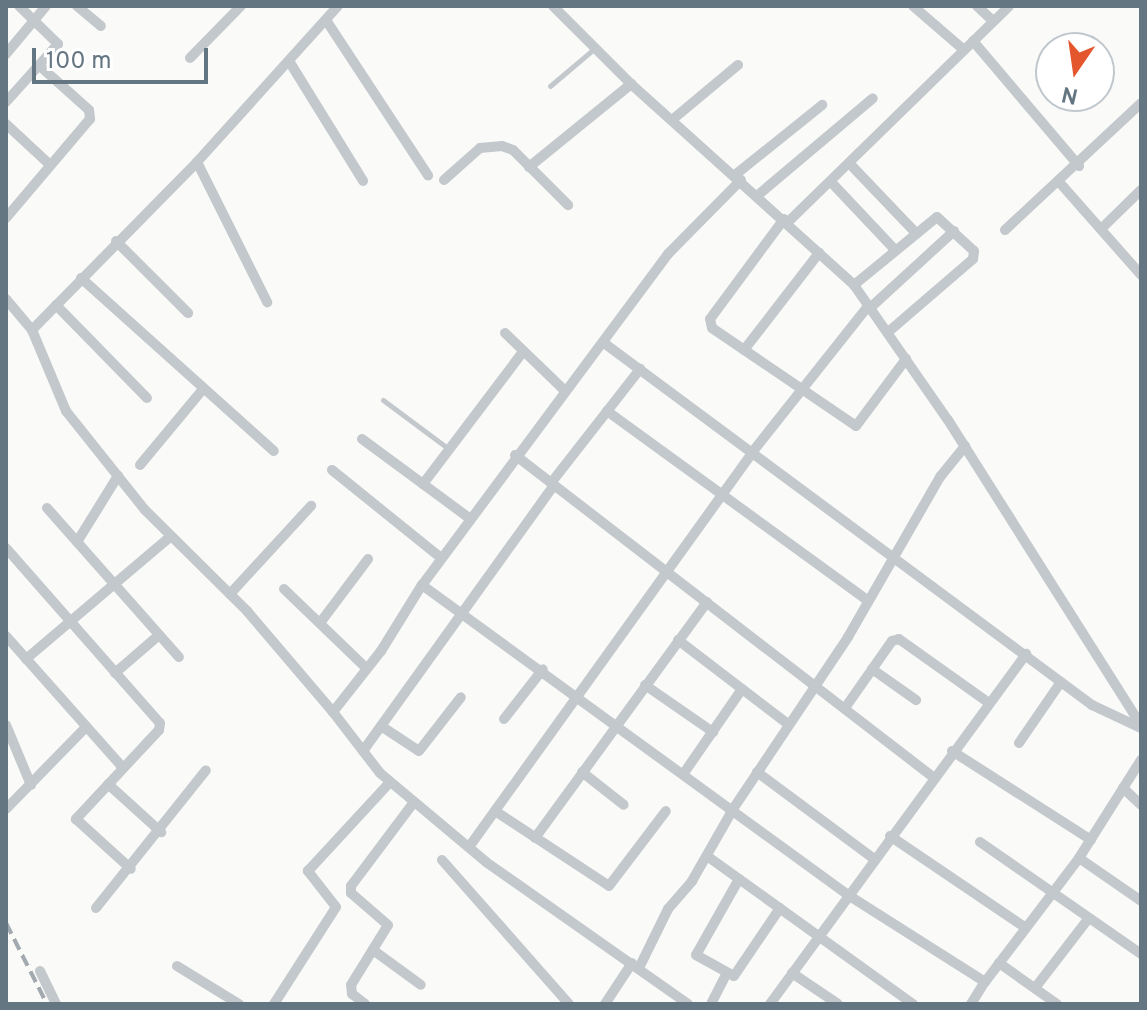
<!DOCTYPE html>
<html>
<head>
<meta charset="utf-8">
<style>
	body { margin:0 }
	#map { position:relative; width:1147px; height:1010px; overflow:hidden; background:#fafaf8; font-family:Overpass,sans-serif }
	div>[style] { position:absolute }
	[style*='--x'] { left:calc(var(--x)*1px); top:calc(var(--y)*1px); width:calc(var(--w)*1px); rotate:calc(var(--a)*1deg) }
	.service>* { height:5px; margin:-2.5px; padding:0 2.5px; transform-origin:2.5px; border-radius:2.5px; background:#c3c8cc }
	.minor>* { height:10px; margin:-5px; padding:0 5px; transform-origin:5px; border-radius:5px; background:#c3c8cc }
	.rail>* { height:4px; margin-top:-2px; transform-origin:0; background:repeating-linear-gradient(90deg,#a2aab0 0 12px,transparent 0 18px) }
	span { translate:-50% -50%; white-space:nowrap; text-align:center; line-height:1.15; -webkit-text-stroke:8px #fff; paint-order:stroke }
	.frame { position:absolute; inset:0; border:8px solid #657683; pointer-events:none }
	.north { position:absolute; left:1035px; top:32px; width:80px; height:80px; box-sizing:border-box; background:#fff; border:2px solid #c1c8cd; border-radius:50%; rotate:193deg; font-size:22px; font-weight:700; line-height:32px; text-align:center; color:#657683 }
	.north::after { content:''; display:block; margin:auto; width:28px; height:36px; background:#e4572e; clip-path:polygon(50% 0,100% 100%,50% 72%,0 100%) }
	.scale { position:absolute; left:32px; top:48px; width:176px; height:36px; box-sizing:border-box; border:4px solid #657683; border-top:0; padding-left:10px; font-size:24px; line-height:28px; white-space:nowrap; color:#657683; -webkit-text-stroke:6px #fff; paint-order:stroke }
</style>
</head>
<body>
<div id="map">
	<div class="service">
		<div style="--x:550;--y:86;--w:59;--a:-40.2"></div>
		<div style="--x:383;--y:400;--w:82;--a:36.6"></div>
	</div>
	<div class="minor">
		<div style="--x:77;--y:6;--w:31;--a:40"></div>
		<div style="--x:553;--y:6;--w:110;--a:45"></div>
		<div style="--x:631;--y:84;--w:300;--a:42"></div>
		<div style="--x:854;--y:285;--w:165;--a:55.2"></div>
		<div style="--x:948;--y:420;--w:361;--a:57.7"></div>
		<div style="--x:913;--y:6;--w:67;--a:40.8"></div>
		<div style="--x:977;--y:6;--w:22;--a:43"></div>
		<div style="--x:326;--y:20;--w:186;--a:56.7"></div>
		<div style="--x:973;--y:41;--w:164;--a:49.7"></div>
		<div style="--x:6;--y:54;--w:62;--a:-50.2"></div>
		<div style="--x:190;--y:58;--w:73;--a:-45.6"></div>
		<div style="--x:289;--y:61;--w:141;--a:58.3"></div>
		<div style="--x:6;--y:102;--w:78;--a:-48.1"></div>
		<div style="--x:58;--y:44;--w:54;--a:-135.7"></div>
		<div style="--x:672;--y:120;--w:86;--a:-39.8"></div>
		<div style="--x:6;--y:124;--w:59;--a:42.9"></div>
		<div style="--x:197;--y:162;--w:157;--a:63.4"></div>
		<div style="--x:850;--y:164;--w:95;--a:46.3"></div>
		<div style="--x:529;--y:167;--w:132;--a:-39.1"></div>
		<div style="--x:735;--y:175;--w:112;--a:-38.8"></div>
		<div style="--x:444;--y:180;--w:48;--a:-41.6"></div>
		<div style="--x:480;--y:148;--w:22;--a:-5"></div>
		<div style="--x:502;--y:146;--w:12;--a:20"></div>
		<div style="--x:513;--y:150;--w:78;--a:45"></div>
		<div style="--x:741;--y:180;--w:104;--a:134.6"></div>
		<div style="--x:668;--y:254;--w:412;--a:126.6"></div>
		<div style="--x:422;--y:585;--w:527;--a:36.04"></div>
		<div style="--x:848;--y:895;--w:162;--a:32.4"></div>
		<div style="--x:985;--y:982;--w:156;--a:-52.8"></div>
		<div style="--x:1079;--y:858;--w:116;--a:-57.7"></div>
		<div style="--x:831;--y:182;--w:93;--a:46.7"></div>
		<div style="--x:1060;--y:183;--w:123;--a:48.6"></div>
		<div style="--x:758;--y:195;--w:150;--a:-40.1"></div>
		<div style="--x:6;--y:218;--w:130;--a:-49.7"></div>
		<div style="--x:90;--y:119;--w:9;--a:-96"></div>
		<div style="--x:89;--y:110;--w:66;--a:-138.1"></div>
		<div style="--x:784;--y:219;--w:124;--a:126.5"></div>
		<div style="--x:710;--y:319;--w:9;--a:77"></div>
		<div style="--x:712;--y:328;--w:174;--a:34.2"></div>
		<div style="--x:856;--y:426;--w:84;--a:-53.3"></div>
		<div style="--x:787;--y:223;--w:310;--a:-44.3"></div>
		<div style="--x:1101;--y:229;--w:56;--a:-44.3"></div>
		<div style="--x:1005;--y:230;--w:186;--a:-43"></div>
		<div style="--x:116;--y:241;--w:102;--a:45"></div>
		<div style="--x:81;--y:278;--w:259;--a:41.9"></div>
		<div style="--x:854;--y:285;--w:107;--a:-39.3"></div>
		<div style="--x:937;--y:217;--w:50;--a:42.6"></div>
		<div style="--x:974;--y:251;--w:8;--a:97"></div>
		<div style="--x:973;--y:259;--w:113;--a:139.3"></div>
		<div style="--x:6;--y:299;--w:40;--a:50"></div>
		<div style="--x:32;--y:330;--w:88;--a:67.2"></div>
		<div style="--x:66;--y:411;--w:127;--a:51.4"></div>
		<div style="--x:145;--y:510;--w:144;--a:44.7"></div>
		<div style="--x:247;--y:611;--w:133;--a:49.6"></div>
		<div style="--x:333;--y:712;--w:78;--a:-51.8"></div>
		<div style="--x:381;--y:651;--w:78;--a:-58.2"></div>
		<div style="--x:56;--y:305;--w:130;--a:45.6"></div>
		<div style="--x:870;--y:308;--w:114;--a:-42.5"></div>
		<div style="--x:32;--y:330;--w:235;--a:-45.5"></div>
		<div style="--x:197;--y:162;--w:210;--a:-47.9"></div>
		<div style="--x:505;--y:333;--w:82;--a:44"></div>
		<div style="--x:604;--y:343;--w:608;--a:36.57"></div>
		<div style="--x:1092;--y:705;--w:54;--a:25.1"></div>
		<div style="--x:744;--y:350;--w:123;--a:-52.3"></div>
		<div style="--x:607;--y:411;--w:320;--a:36"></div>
		<div style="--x:362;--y:439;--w:133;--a:36.4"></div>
		<div style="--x:515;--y:455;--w:528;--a:37.61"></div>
		<div style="--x:140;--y:465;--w:99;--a:-50.3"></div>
		<div style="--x:332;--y:470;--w:140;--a:38.9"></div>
		<div style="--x:551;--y:483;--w:145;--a:-52"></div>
		<div style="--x:423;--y:484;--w:166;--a:-52.9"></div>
		<div style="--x:47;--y:508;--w:199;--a:48.5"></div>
		<div style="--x:77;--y:542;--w:78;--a:-58.2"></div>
		<div style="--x:6;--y:548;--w:233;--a:48.7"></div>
		<div style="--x:160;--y:723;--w:7;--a:98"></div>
		<div style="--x:159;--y:730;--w:122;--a:133"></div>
		<div style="--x:76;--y:819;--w:74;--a:42.3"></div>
		<div style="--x:284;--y:589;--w:115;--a:43.9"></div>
		<div style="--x:230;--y:594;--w:120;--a:-47.4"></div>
		<div style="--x:320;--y:623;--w:80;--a:-53.1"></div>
		<div style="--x:6;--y:636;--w:176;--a:48.4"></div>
		<div style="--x:678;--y:640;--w:138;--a:37.4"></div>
		<div style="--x:26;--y:659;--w:190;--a:-40.3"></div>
		<div style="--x:872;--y:669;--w:54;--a:35.2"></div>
		<div style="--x:115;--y:673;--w:58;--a:-40.8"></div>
		<div style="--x:645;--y:685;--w:83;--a:34.7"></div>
		<div style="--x:845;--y:708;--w:82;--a:-55"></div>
		<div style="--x:892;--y:641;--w:7;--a:-16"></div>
		<div style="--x:899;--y:639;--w:110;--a:35.4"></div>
		<div style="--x:333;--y:712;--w:77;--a:52.4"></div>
		<div style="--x:380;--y:773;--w:138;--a:40"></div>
		<div style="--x:486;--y:862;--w:247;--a:35.1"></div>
		<div style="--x:504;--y:719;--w:63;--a:-52"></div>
		<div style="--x:6;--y:725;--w:65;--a:67.4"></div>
		<div style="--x:381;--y:726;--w:45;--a:33.3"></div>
		<div style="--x:419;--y:751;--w:68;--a:-52.1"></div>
		<div style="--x:1019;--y:743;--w:74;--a:-55.5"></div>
		<div style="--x:363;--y:751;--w:327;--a:-54.3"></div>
		<div style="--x:952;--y:751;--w:165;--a:32.6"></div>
		<div style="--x:582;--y:772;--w:53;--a:38.2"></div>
		<div style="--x:757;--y:772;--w:146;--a:36.6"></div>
		<div style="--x:684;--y:773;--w:102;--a:-55.4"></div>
		<div style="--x:108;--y:784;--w:72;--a:42.2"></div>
		<div style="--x:1123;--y:788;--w:25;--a:43"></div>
		<div style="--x:6;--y:809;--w:115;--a:-45.7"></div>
		<div style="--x:495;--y:811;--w:136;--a:33.3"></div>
		<div style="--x:609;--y:886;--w:94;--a:-52.8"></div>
		<div style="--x:890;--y:836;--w:164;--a:34.1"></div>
		<div style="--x:535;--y:838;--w:292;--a:-53.9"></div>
		<div style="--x:980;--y:842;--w:196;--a:34.8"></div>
		<div style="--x:469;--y:847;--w:489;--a:-54.3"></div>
		<div style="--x:754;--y:450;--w:184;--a:-51.6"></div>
		<div style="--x:707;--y:856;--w:254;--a:35.7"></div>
		<div style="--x:1079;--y:858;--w:75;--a:34.7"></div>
		<div style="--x:442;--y:860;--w:192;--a:48.6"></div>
		<div style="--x:739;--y:879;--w:87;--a:119.5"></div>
		<div style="--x:696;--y:955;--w:43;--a:28.9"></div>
		<div style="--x:734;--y:976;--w:82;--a:-55.9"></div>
		<div style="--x:96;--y:908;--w:176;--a:-51.4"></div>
		<div style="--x:373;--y:950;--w:59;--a:36.1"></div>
		<div style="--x:999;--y:963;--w:71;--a:35.3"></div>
		<div style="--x:177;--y:966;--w:73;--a:31.5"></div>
		<div style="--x:639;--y:968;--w:66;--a:-63.8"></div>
		<div style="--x:668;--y:909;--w:37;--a:-49"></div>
		<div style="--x:692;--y:881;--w:83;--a:-60.3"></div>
		<div style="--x:733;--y:809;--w:207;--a:-56.2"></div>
		<div style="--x:848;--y:637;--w:185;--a:-60.1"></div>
		<div style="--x:940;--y:477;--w:40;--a:-51"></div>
		<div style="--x:40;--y:971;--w:37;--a:64"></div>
		<div style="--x:792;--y:973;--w:55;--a:34"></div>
		<div style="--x:1035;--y:988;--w:88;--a:-52.4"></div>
		<div style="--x:274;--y:1004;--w:115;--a:-57.4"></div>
		<div style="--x:336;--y:907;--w:46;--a:-127.9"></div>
		<div style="--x:308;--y:871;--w:121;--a:-47.3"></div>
		<div style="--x:365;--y:1004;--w:16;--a:-142"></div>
		<div style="--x:352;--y:994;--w:9;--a:-96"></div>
		<div style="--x:351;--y:985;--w:70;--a:-58.3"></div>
		<div style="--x:388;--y:925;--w:49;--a:-139.1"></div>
		<div style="--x:351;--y:893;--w:7;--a:-90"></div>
		<div style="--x:351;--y:886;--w:105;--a:-53.1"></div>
		<div style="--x:605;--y:1004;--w:49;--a:-56.6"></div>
		<div style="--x:711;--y:1004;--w:34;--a:-63"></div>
		<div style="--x:770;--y:1004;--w:434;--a:-53.8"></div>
		<div style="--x:971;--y:1004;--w:26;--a:-58"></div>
	</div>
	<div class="rail">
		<div style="--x:6;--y:923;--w:91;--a:63.2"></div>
	</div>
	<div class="frame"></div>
	<div class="north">N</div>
	<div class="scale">100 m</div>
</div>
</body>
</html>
